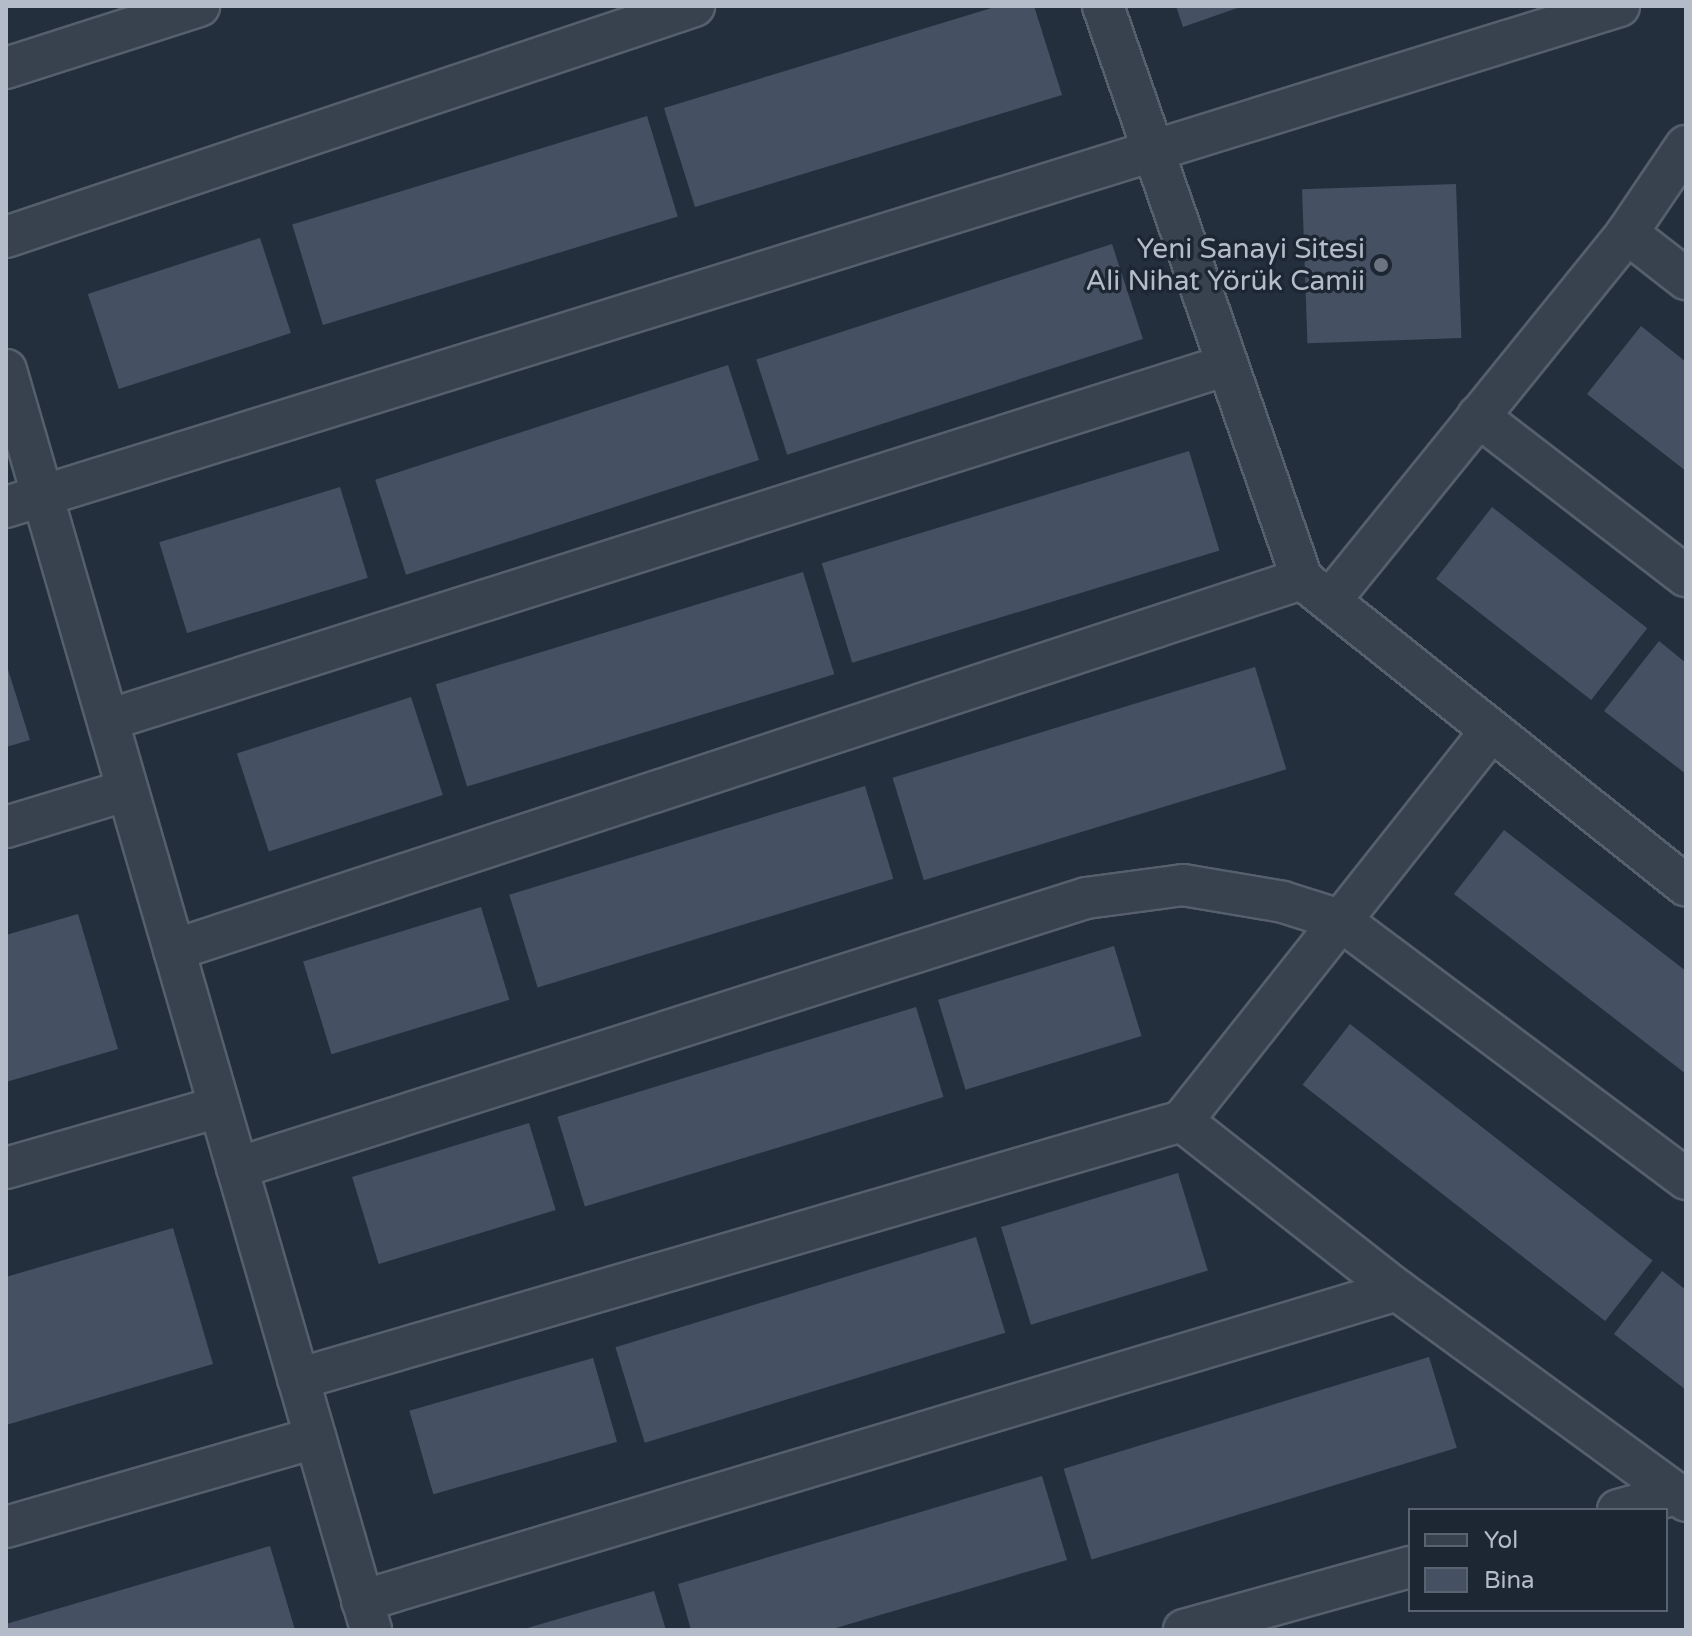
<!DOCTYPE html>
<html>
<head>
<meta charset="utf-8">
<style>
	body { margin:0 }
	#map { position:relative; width:1692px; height:1636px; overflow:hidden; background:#242f3e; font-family:"Varela Round",sans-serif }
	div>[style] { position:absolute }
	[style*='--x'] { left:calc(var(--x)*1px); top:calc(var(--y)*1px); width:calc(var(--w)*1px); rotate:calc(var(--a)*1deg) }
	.building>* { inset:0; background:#455162; transform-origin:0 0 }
	.roads { filter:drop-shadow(2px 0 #565f6c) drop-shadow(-2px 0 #565f6c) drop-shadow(0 2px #565f6c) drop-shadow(0 -2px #565f6c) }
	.minor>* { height:40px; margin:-20px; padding:0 20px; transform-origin:20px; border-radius:20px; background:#38414e }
	.dots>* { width:22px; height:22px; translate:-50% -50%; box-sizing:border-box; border:4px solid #1d2633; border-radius:50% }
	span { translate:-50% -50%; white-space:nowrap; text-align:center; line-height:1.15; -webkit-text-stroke:7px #1d2633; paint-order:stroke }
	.poi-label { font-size:28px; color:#b4bcc9 }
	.right { translate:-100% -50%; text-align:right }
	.frame { position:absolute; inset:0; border:8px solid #b4bcc9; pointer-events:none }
	.legend { position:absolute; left:1408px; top:1508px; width:260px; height:104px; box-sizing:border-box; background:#1d2633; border:2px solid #59626f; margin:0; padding:10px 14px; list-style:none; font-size:24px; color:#b4bcc9 }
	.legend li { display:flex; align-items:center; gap:16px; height:40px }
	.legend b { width:40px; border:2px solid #59626f }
</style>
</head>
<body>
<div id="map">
	<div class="building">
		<div style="clip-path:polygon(998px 6px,1034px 6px,1062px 95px,695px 207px,664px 108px)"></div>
		<div style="clip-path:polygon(1176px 6px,1243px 6px,1183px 27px)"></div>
		<div style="left:647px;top:116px;width:105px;height:371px;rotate:73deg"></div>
		<div style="left:1456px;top:184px;width:154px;height:154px;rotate:88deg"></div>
		<div style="left:260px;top:238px;width:100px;height:181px;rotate:72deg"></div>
		<div style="left:1112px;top:244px;width:100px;height:374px;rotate:72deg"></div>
		<div style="clip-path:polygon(1641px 326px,1686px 362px,1686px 471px,1587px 394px)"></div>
		<div style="left:728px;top:365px;width:100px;height:371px;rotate:72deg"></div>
		<div style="left:1189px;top:451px;width:104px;height:384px;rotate:73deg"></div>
		<div style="left:340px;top:487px;width:95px;height:189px;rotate:73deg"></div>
		<div style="left:1492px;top:507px;width:197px;height:91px;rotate:38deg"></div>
		<div style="left:803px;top:572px;width:107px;height:384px;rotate:73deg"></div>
		<div style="clip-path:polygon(1659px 641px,1686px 663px,1686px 774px,1604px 711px)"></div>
		<div style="clip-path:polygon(6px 663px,30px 740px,6px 747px)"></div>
		<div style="left:1255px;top:667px;width:107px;height:379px;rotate:73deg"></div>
		<div style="left:411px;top:697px;width:103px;height:183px;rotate:72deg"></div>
		<div style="left:865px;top:786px;width:97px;height:372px;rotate:73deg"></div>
		<div style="clip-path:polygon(1504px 830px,1686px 971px,1686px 1074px,1454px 894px)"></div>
		<div style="left:481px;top:907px;width:97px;height:186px;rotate:73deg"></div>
		<div style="clip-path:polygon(78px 914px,118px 1049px,6px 1082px,6px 935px)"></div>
		<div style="left:1114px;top:946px;width:94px;height:184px;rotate:73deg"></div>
		<div style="left:916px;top:1007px;width:94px;height:375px;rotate:73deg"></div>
		<div style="left:1350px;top:1024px;width:384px;height:77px;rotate:38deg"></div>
		<div style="left:529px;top:1123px;width:91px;height:185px;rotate:73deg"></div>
		<div style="left:1178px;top:1173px;width:102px;height:185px;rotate:73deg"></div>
		<div style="clip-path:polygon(173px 1228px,213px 1364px,6px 1425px,6px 1277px)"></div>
		<div style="left:976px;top:1237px;width:100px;height:377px;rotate:73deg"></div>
		<div style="clip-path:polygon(1662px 1271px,1686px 1290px,1686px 1390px,1614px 1334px)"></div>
		<div style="left:1429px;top:1357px;width:95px;height:382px;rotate:73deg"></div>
		<div style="left:593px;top:1358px;width:87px;height:191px;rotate:74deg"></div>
		<div style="clip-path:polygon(1042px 1476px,1067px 1560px,829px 1630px,691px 1630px,678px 1584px)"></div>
		<div style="clip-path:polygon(270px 1546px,295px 1630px,6px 1630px,6px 1624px)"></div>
		<div style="clip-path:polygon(654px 1591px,666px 1630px,525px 1630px,524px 1629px)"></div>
	</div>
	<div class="roads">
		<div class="minor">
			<div style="--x:1103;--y:6;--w:607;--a:70.85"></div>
			<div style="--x:1302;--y:579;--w:491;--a:38.6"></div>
			<div style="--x:6;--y:68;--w:203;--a:-17.8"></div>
			<div style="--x:1627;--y:233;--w:75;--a:37.9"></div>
			<div style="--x:6;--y:237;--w:726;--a:-18.56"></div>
			<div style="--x:6;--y:370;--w:1312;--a:73.84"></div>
			<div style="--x:1478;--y:416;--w:262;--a:37.6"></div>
			<div style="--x:6;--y:507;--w:1689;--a:-17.25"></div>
			<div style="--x:1331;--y:599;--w:471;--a:-51"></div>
			<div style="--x:1627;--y:233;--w:105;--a:-55.9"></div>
			<div style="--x:108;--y:720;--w:1174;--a:-17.6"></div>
			<div style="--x:1491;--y:731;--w:498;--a:128.4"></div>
			<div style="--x:1182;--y:1121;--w:273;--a:38.2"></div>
			<div style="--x:1397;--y:1290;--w:358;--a:36.1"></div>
			<div style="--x:6;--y:827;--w:127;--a:-16.9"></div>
			<div style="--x:174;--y:950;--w:1187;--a:-18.21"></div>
			<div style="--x:6;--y:1168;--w:222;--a:-16"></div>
			<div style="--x:237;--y:1168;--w:891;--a:-17.64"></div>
			<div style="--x:1086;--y:898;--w:98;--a:-7.6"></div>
			<div style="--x:1183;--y:885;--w:101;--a:9.6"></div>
			<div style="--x:1283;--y:902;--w:60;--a:17.5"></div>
			<div style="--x:1340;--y:920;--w:432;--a:36.8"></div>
			<div style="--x:298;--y:1379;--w:921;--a:-16.27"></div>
			<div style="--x:1618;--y:1510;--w:60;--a:-15.4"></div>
			<div style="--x:6;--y:1527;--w:322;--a:-16.1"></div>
			<div style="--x:362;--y:1601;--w:1081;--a:-16.72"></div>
			<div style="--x:1184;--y:1630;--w:235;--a:-15.6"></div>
		</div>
	</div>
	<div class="dots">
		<div style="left:1381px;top:265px;background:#6b7280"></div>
	</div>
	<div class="poi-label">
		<span class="right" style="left:1365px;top:265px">Yeni Sanayi Sitesi<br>Ali Nihat Yörük Camii</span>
	</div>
	<div class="frame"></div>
	<ul class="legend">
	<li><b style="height:10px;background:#38414e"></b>Yol</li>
	<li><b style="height:22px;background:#455162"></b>Bina</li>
	</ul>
</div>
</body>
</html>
